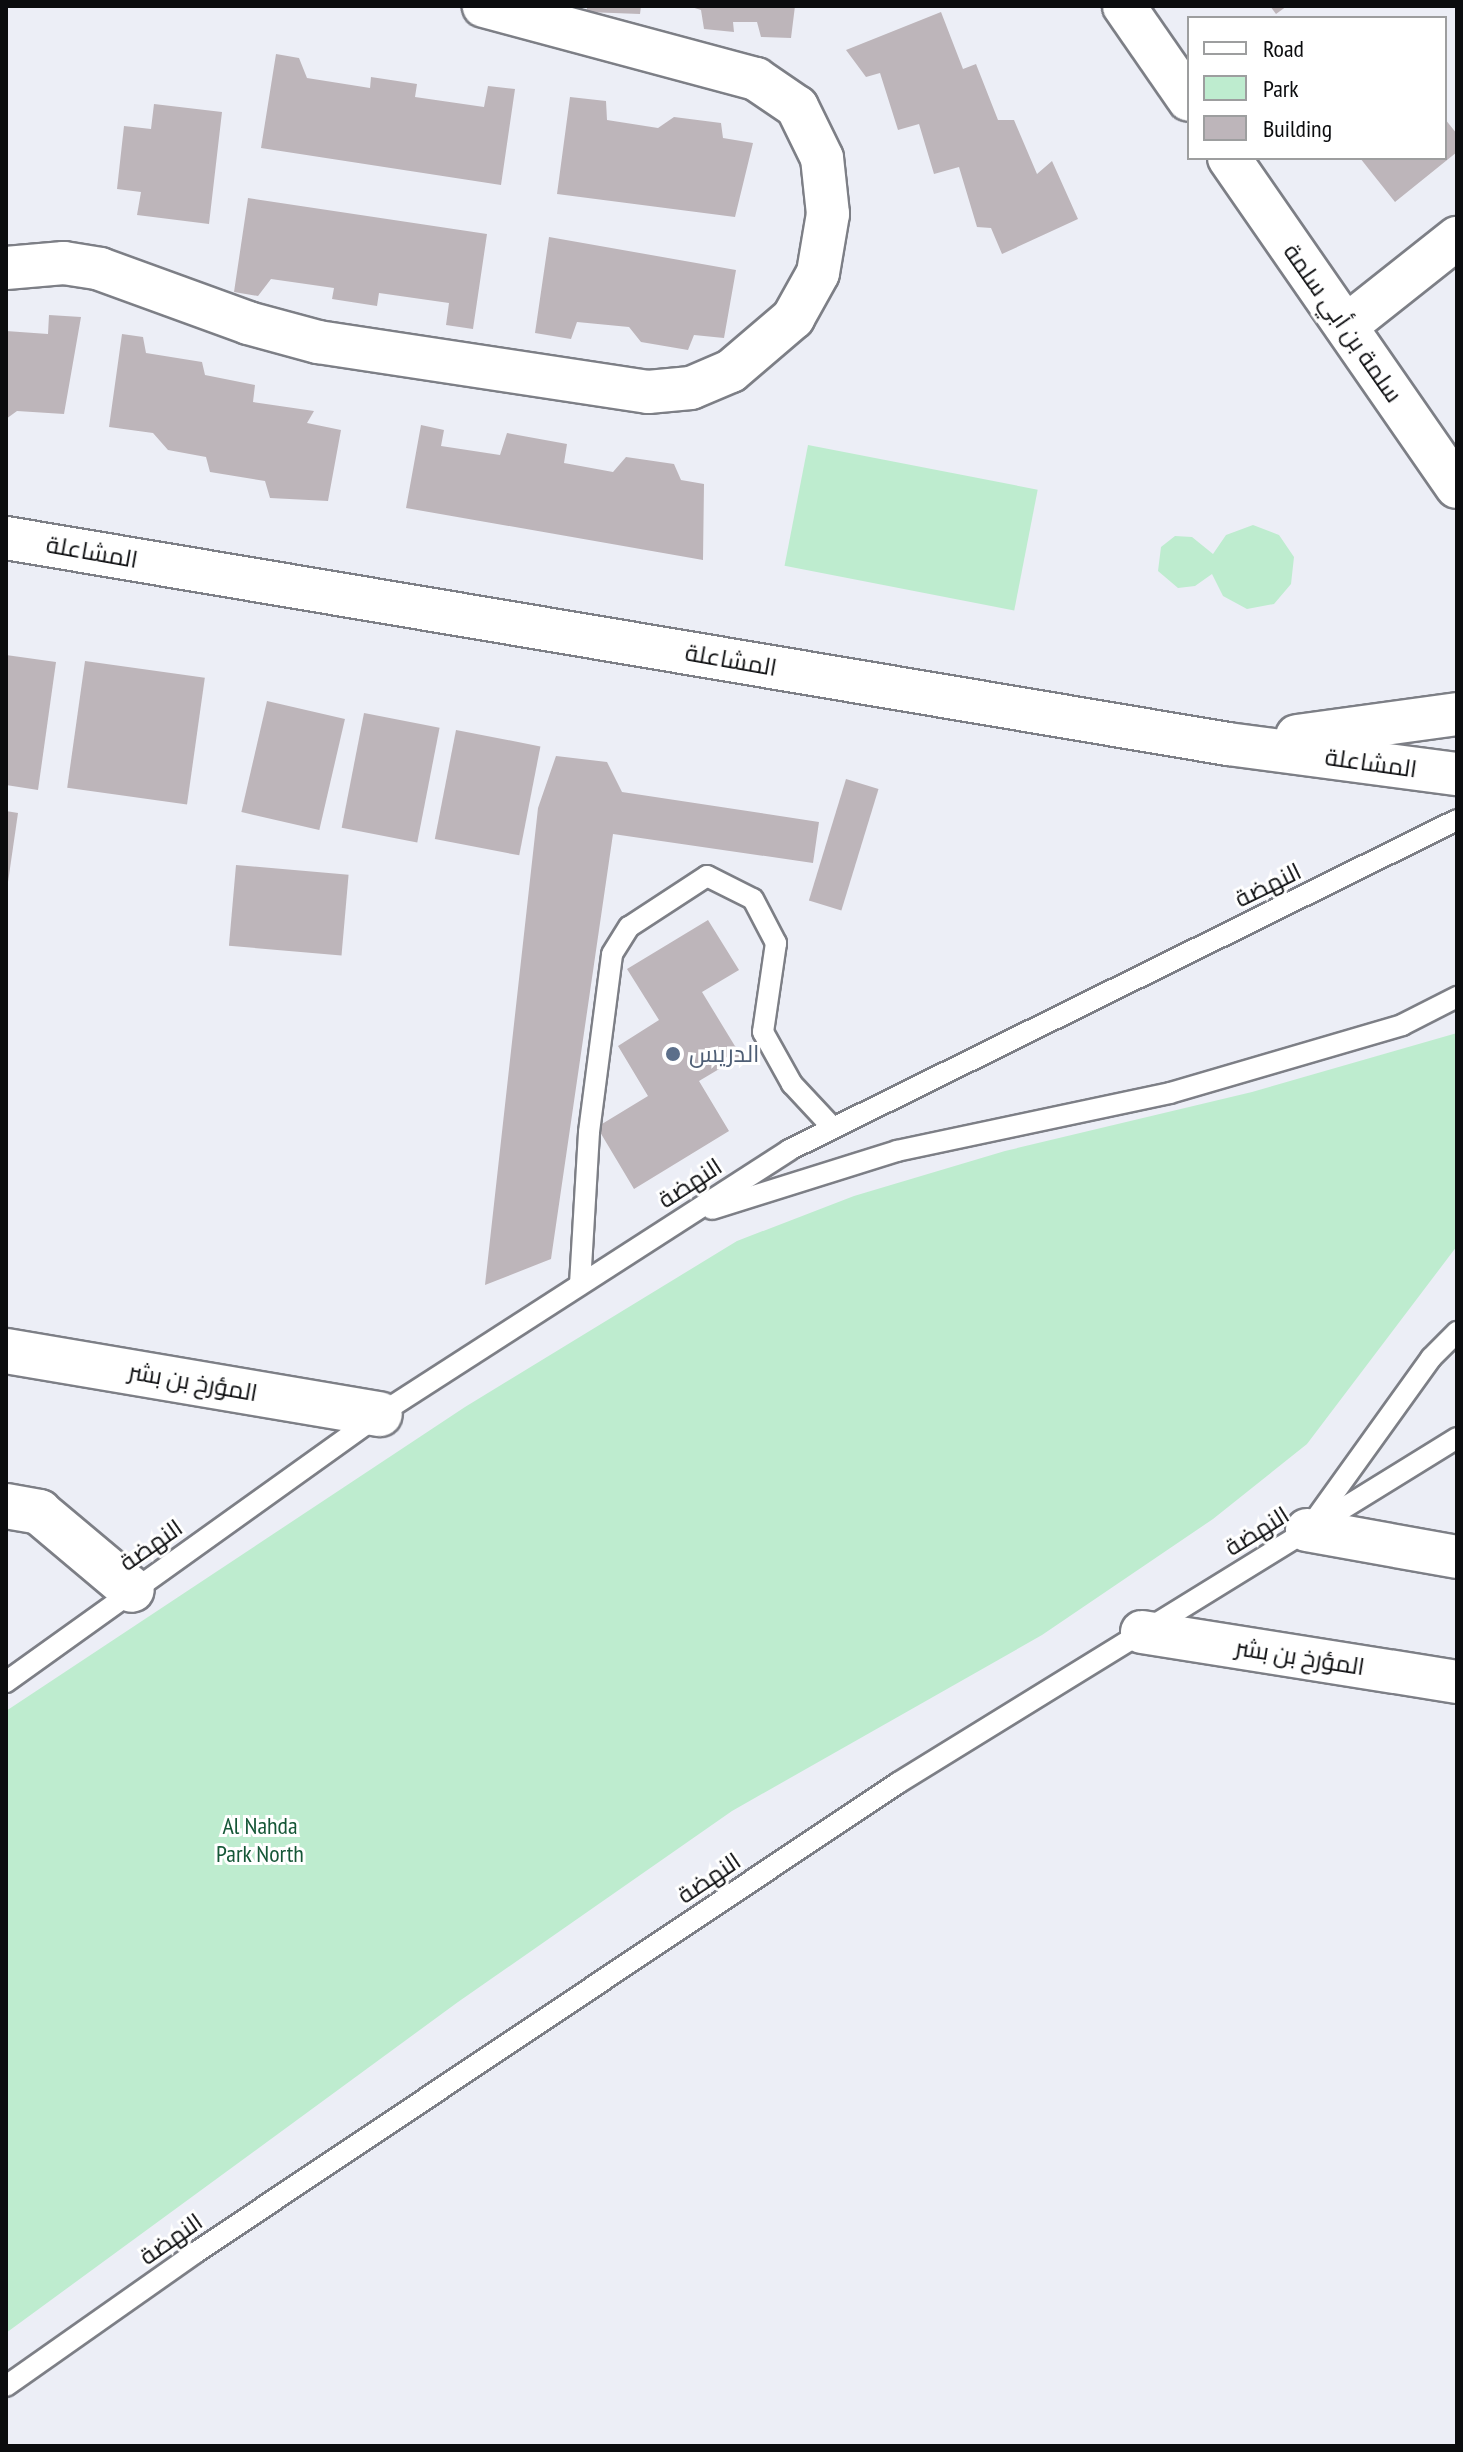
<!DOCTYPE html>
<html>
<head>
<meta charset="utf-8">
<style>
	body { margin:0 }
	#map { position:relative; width:1463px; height:2452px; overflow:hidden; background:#eceef6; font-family:"PT Sans Narrow",Cairo,sans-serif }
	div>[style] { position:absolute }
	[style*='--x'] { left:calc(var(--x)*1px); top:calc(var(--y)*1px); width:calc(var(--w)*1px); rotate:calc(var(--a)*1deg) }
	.green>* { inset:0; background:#beeccf; transform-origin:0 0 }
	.building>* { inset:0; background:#bdb5ba; transform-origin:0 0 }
	.roads { filter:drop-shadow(2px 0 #7d7f86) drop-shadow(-2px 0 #7d7f86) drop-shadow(0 2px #7d7f86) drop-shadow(0 -2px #7d7f86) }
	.lane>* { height:20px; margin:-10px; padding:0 10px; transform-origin:10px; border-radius:10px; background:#fff }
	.street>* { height:42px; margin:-21px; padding:0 21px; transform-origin:21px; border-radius:21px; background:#fff }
	.secondary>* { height:44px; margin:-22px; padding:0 22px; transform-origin:22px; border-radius:22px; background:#fff }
	.dots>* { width:22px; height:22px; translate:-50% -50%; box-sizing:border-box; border:4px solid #fff; border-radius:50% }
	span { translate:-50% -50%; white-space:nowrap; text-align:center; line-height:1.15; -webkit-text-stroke:6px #fff; paint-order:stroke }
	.street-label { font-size:24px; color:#0b0c0e }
	.service-label { font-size:24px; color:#4e5e75 }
	.left { translate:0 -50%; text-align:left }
	.park-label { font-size:24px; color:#155737 }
	.frame { position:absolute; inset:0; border:8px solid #0b0c0e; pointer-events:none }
	.legend { position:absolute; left:1187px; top:16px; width:260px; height:144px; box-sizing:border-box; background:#fff; border:2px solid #9d9e9f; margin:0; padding:10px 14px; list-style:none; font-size:24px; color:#0b0c0e }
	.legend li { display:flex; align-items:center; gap:16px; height:40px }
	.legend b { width:40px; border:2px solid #9d9e9f }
</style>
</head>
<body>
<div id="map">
	<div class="green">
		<div style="left:808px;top:445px;width:234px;height:123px;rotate:11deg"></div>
		<div style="clip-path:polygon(1253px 525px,1279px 535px,1294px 557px,1291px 584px,1274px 604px,1247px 609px,1223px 596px,1212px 574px,1195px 586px,1178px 588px,1158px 571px,1161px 547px,1175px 536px,1192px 537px,1213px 554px,1226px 535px)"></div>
		<div style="clip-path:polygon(1457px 1033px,1457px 1246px,1307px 1444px,1213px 1519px,1042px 1635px,732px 1811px,458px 2002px,6px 2333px,6px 1711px,465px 1407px,737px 1241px,854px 1196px,1005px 1151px,1252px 1092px)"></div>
	</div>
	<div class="building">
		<div style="clip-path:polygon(587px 6px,641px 6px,640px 14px,587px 12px)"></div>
		<div style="clip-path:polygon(688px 6px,795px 6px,791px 38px,761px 37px,757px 22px,733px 22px,734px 32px,704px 29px,701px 10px)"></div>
		<div style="clip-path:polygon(1270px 6px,1287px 6px,1276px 14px)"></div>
		<div style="clip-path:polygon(941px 12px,963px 69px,976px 64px,998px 120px,1014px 120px,1037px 174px,1052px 161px,1078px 219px,1002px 254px,991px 228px,977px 227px,959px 167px,934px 174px,919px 124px,898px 130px,880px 73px,866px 77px,846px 50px)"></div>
		<div style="clip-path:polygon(276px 54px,299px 58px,307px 78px,370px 88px,371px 77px,417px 84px,415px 97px,484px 107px,488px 86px,515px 89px,501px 185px,261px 148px)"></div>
		<div style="clip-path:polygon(570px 97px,606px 101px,607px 120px,658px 128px,674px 117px,721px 123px,723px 138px,753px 143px,735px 217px,557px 194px)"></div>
		<div style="clip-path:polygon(154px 104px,222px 112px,209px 224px,137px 215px,141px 192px,117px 189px,124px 126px,151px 129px)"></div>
		<div style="clip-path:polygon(1445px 119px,1457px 134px,1457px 152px,1395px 202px,1360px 158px,1445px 158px)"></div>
		<div style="clip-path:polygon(248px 198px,487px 234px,473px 329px,446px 325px,449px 303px,379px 293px,377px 306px,332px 299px,334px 288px,271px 279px,258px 296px,234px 292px)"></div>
		<div style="clip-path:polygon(549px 237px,736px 270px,724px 338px,694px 335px,688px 350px,641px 342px,629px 327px,577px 322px,571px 339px,535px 333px)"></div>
		<div style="clip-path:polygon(49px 315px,81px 317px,64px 414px,17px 411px,6px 419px,6px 331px,48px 334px)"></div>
		<div style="clip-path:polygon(122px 334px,143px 337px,146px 353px,202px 362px,205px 375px,255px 385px,253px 402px,314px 411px,307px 423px,341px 430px,328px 501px,270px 498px,265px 481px,210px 472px,206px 457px,168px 450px,153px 433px,109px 427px)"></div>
		<div style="clip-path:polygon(421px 425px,444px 430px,441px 446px,500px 455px,507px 433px,567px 444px,564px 463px,613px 472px,626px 457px,674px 464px,681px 480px,704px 484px,703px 560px,406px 508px)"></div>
		<div style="clip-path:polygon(6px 655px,56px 662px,38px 790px,6px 785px)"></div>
		<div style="left:85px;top:661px;width:121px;height:128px;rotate:8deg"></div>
		<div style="left:267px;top:701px;width:80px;height:114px;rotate:13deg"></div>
		<div style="left:364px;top:713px;width:77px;height:117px;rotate:11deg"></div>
		<div style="left:456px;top:730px;width:86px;height:111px;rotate:11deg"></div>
		<div style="clip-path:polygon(556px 756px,607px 762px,622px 792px,819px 822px,813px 863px,613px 834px,551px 1259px,485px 1285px,538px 808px)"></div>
		<div style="left:846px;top:779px;width:34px;height:127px;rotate:17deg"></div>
		<div style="clip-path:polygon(6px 811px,18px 813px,8px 882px,6px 882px)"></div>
		<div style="left:236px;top:865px;width:113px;height:81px;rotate:5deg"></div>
		<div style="clip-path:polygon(708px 920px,739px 970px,702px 992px,741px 1056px,699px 1081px,729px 1131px,634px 1189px,597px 1127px,648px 1096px,618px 1046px,659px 1020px,627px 969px)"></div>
	</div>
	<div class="roads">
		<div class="lane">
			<div style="--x:712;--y:1209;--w:194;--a:-17.4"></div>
			<div style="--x:897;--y:1151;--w:279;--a:-12"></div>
			<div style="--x:1170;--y:1093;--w:242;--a:-16.3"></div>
			<div style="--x:1402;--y:1025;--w:62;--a:-27"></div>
			<div style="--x:580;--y:1284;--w:152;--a:-86.6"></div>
			<div style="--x:589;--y:1132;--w:179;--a:-82.6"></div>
			<div style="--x:612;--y:954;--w:32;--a:-58"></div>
			<div style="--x:629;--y:927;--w:93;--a:-33.2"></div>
			<div style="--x:707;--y:876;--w:51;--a:26.6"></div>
			<div style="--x:753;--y:899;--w:50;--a:62.4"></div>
			<div style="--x:776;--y:943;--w:90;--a:98.3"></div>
			<div style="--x:763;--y:1032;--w:60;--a:60.9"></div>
			<div style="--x:792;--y:1084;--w:60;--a:47"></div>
			<div style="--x:1314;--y:1521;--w:201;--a:-54.3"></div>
			<div style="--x:1431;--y:1358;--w:37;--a:-45"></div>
			<div style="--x:6;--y:1682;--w:460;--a:-35.6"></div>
			<div style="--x:380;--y:1414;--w:487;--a:-32.8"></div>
			<div style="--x:789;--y:1150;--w:745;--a:-26.29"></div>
			<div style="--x:6;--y:2386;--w:231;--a:-35.1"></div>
			<div style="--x:195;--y:2253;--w:846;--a:-33.77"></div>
			<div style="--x:898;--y:1783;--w:657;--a:-31.68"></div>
		</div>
		<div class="street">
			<div style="--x:1124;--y:6;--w:114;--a:55.3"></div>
			<div style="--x:1229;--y:158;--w:400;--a:55.3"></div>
			<div style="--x:6;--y:268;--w:58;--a:-4.9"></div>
			<div style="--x:64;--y:263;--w:36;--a:9"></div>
			<div style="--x:100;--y:269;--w:158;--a:20"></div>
			<div style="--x:248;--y:323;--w:73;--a:15.2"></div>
			<div style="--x:318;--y:342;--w:334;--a:8.6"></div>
			<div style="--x:648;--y:392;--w:43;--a:-5.3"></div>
			<div style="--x:691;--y:388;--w:43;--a:-23"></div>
			<div style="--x:731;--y:371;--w:82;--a:-40.5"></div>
			<div style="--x:793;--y:318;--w:51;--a:-60.9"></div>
			<div style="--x:818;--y:273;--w:60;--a:-80.4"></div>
			<div style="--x:828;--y:214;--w:56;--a:-96.1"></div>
			<div style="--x:822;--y:158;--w:57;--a:-116.1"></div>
			<div style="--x:797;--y:107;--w:50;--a:-145.7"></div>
			<div style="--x:756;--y:79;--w:282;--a:-165"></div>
			<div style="--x:1346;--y:326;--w:142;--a:-38.4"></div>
			<div style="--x:6;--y:538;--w:1239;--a:9.57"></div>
			<div style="--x:1228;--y:744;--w:231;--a:7.5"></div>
			<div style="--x:1297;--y:736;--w:162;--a:-7.8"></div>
			<div style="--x:1307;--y:1530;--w:152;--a:10.2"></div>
			<div style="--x:1142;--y:1632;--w:319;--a:9"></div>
		</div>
		<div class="secondary">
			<div style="--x:6;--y:1351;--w:379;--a:9.6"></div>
			<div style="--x:6;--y:1506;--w:34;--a:10"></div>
			<div style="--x:39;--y:1512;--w:121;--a:40"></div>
		</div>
	</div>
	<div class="dots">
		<div style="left:673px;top:1054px;background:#5c6f8a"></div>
	</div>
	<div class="street-label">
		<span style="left:1343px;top:323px;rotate:55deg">سلمة بن أبي سلمة</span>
		<span style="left:92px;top:552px;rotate:10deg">المشاعلة</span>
		<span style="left:731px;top:660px;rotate:10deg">المشاعلة</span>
		<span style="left:1371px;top:763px;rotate:8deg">المشاعلة</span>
		<span style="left:1268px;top:885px;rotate:-26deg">النهضة</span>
		<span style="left:690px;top:1183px;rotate:-33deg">النهضة</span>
		<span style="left:193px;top:1382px;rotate:10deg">المؤرخ بن بشر</span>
		<span style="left:1257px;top:1531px;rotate:-32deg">النهضة</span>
		<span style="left:151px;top:1545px;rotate:-35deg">النهضة</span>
		<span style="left:1300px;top:1657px;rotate:9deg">المؤرخ بن بشر</span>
		<span style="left:709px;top:1878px;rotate:-34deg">النهضة</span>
		<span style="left:171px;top:2239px;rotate:-35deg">النهضة</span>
	</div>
	<div class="service-label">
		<span class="left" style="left:689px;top:1054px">الدريس</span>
	</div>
	<div class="park-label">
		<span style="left:260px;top:1840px">Al Nahda<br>Park North</span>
	</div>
	<div class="frame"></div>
	<ul class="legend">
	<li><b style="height:10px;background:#fff"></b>Road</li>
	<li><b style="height:22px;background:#beeccf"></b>Park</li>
	<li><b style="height:22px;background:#bdb5ba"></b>Building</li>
	</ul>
</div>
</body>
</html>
